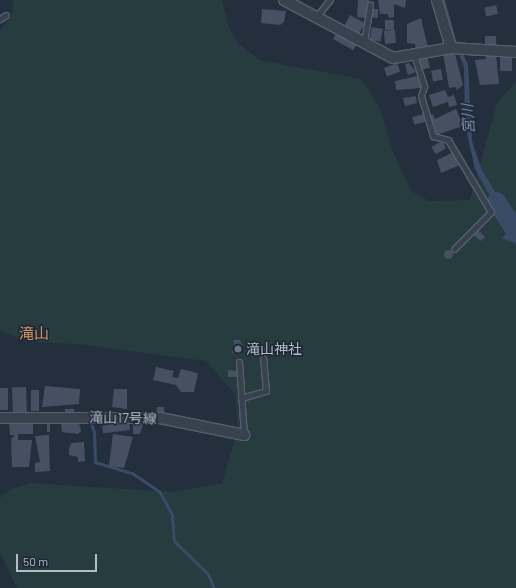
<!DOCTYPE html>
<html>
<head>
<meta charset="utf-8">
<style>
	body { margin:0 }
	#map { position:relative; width:516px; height:588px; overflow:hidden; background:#242f3e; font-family:Barlow,"Noto Sans JP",sans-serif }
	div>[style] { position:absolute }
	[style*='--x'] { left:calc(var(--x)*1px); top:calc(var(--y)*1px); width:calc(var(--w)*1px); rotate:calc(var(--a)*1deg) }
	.green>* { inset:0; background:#263c3f }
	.water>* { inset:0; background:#394c67 }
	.stream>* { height:3px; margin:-1.5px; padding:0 1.5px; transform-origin:1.5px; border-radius:1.5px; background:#394c67 }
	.river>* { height:19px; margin:-9.5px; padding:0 9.5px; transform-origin:9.5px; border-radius:9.5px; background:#394c67 }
	.building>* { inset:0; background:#455162; transform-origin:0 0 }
	.round { border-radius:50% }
	.roads { filter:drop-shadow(1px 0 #565f6c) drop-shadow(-1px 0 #565f6c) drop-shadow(0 1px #565f6c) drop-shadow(0 -1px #565f6c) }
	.lane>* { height:5px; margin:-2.5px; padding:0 2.5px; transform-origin:2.5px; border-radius:2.5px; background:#38414e }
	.street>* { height:10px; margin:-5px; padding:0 5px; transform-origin:5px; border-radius:5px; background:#38414e }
	.dots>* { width:11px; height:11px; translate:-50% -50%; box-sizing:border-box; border:2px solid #1d2633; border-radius:50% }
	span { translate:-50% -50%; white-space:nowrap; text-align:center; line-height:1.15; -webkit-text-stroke:3px #1d2633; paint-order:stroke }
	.poi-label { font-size:14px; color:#b4bcc9 }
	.left { translate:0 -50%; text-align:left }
	.street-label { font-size:14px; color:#b4bcc9 }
	.water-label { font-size:15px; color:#7c92b1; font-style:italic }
	.neighbourhood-label { font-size:15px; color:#d59563 }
	.scale { position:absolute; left:16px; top:554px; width:81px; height:18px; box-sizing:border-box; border:2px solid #b4bcc9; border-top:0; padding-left:5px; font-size:12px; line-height:14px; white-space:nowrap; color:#b4bcc9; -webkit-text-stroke:3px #1d2633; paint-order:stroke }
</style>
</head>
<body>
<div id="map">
	<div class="green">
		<div style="clip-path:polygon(14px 0,222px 0,229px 28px,237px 42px,259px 60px,361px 79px,379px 106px,393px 152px,411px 191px,429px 201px,470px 200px,497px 103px,516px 81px,516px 588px,17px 588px,0 552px,0 498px,11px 489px,30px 483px,174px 492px,222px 483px,238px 429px,235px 394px,206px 361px,76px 344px,28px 342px,0 331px,0 30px,11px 17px)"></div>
	</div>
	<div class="water">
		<div style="clip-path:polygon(439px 0,445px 0,456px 40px,468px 64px,472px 141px,481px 168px,499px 199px,516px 212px,507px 226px,475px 169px,465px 124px,464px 67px)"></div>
		<div style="clip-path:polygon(516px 222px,516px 244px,502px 238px)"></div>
	</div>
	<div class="stream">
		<div style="--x:90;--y:421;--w:12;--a:70"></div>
		<div style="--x:94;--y:432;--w:30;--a:88"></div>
		<div style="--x:95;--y:462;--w:39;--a:17"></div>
		<div style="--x:132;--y:473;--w:32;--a:34"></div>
		<div style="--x:159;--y:491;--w:26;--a:61"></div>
		<div style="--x:172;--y:514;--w:27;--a:86"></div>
		<div style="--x:174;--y:541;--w:47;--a:44.1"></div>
		<div style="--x:208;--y:574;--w:15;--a:67"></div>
	</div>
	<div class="river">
		<div style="--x:496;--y:201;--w:37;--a:57"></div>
	</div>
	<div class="building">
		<div style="clip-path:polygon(358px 0,369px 0,366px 18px,357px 17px)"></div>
		<div style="clip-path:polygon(378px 0,406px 0,405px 8px,394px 4px,394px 17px,389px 18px,388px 14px,380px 14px)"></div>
		<div style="left:496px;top:5px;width:9px;height:12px;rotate:77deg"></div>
		<div style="clip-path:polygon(262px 9px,286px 11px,284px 22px,280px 25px,261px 23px)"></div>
		<div style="clip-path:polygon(371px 9px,378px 9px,378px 18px,370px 17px)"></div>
		<div style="left:350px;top:15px;width:17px;height:13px;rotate:28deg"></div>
		<div style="clip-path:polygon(421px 18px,428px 48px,416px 50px,415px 44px,407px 43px,407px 24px)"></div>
		<div style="left:385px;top:20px;width:9px;height:10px"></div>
		<div style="left:372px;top:27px;width:11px;height:13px;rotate:10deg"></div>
		<div style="left:395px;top:30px;width:13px;height:11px;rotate:86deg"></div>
		<div style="left:337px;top:32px;width:23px;height:8px;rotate:29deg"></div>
		<div style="left:485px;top:36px;width:11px;height:12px"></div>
		<div style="clip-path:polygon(454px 50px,463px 85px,457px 90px,456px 87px,449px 88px,443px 53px)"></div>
		<div style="clip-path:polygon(486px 55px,496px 55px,499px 84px,480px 85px,475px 60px,486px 59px)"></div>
		<div style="left:512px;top:55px;width:16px;height:12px;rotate:90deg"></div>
		<div style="left:427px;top:56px;width:12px;height:9px;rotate:76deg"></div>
		<div style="left:397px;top:63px;width:9px;height:14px;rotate:69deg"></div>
		<div style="clip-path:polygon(409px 63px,416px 72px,408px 75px,405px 64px)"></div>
		<div style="left:441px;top:69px;width:11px;height:10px;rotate:80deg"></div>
		<div style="clip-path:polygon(418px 76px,421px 88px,396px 90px,395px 81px)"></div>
		<div style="clip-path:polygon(445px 90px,448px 97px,454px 95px,457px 105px,449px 107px,448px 102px,433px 107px,429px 95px)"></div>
		<div style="clip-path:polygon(416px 96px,417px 103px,405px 106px,403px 98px)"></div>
		<div style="clip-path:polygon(456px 109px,463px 126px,436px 135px,428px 117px,433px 114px,435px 119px)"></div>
		<div style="left:424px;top:114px;width:8px;height:12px;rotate:76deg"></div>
		<div style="left:442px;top:141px;width:8px;height:12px;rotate:60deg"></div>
		<div style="clip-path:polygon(454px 152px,460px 165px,441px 173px,437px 160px)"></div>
		<div style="clip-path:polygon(478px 230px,485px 237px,481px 241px,473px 235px)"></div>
		<div class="round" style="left:443.5px;top:249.5px;width:9px;height:9px"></div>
		<div style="clip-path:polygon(234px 340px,240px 340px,243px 346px,241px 355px,232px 353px)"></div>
		<div style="left:260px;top:347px;width:5px;height:7px"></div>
		<div style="clip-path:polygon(156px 367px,174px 371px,172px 377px,178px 378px,181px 369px,198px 373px,194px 392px,181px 392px,176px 385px,153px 380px)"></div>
		<div style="clip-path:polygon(228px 370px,237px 371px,237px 377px,228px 377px)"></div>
		<div style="clip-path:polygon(45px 386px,80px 389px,79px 404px,42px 407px)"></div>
		<div style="left:26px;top:387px;width:26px;height:14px;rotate:88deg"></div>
		<div style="left:0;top:388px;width:8px;height:22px"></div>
		<div style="clip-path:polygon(114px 389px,127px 389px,127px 409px,112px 407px)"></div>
		<div style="left:31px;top:390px;width:8px;height:21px"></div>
		<div style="clip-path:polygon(157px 407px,164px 407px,164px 416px,156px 415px)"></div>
		<div style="left:65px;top:409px;width:9px;height:4px"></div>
		<div style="left:129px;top:422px;width:8px;height:27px;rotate:83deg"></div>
		<div style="clip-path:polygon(33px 423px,33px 434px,18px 434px,18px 440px,32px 440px,29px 467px,12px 467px,11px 439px,15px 435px,10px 435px,9px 424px)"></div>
		<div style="left:47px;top:423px;width:3px;height:9px"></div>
		<div style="clip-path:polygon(61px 423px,79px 423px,81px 431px,78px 434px,62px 432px)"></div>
		<div style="clip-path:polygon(133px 424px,143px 424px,140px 434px,133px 434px)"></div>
		<div style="clip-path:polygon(113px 434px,133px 437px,124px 468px,109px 466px)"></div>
		<div style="clip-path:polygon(49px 435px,50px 471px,35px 472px,35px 463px,40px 462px,35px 436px)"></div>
		<div style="clip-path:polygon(84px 442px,85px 461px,78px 462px,78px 457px,69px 455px,69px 449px,71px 443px)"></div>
	</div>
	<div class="roads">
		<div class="lane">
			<div style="--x:316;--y:17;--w:22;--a:-51"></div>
			<div style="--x:0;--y:19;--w:7;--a:-34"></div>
			<div style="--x:364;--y:43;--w:39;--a:-81"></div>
			<div style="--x:414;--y:55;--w:33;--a:72"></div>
			<div style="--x:424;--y:86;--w:10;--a:107"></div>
			<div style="--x:421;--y:96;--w:42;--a:73.3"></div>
			<div style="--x:433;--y:136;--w:16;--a:15"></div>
			<div style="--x:448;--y:140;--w:84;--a:59.2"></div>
			<div style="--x:491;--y:212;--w:52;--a:135"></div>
			<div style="--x:239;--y:362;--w:73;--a:86.1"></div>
			<div style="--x:241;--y:398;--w:26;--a:-16"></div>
			<div style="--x:266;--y:391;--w:33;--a:-95"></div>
		</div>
		<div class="street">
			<div style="--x:284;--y:0;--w:123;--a:28"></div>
			<div style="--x:393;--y:58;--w:59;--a:-9.8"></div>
			<div style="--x:437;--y:0;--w:50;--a:73.7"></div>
			<div style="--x:451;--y:48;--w:65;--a:3.5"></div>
			<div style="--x:0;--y:418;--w:160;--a:0"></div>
			<div style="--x:160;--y:418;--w:86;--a:11.4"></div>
		</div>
	</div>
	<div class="dots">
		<div style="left:238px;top:349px;background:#6b7280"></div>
	</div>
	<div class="poi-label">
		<span class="left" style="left:246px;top:349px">滝山神社</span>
	</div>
	<div class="street-label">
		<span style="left:123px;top:418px;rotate:1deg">滝山17号線</span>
	</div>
	<div class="water-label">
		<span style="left:468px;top:119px;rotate:-94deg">宮川</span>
	</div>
	<div class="neighbourhood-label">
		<span style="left:34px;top:334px">滝山</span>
	</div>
	<div class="scale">50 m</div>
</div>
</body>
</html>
